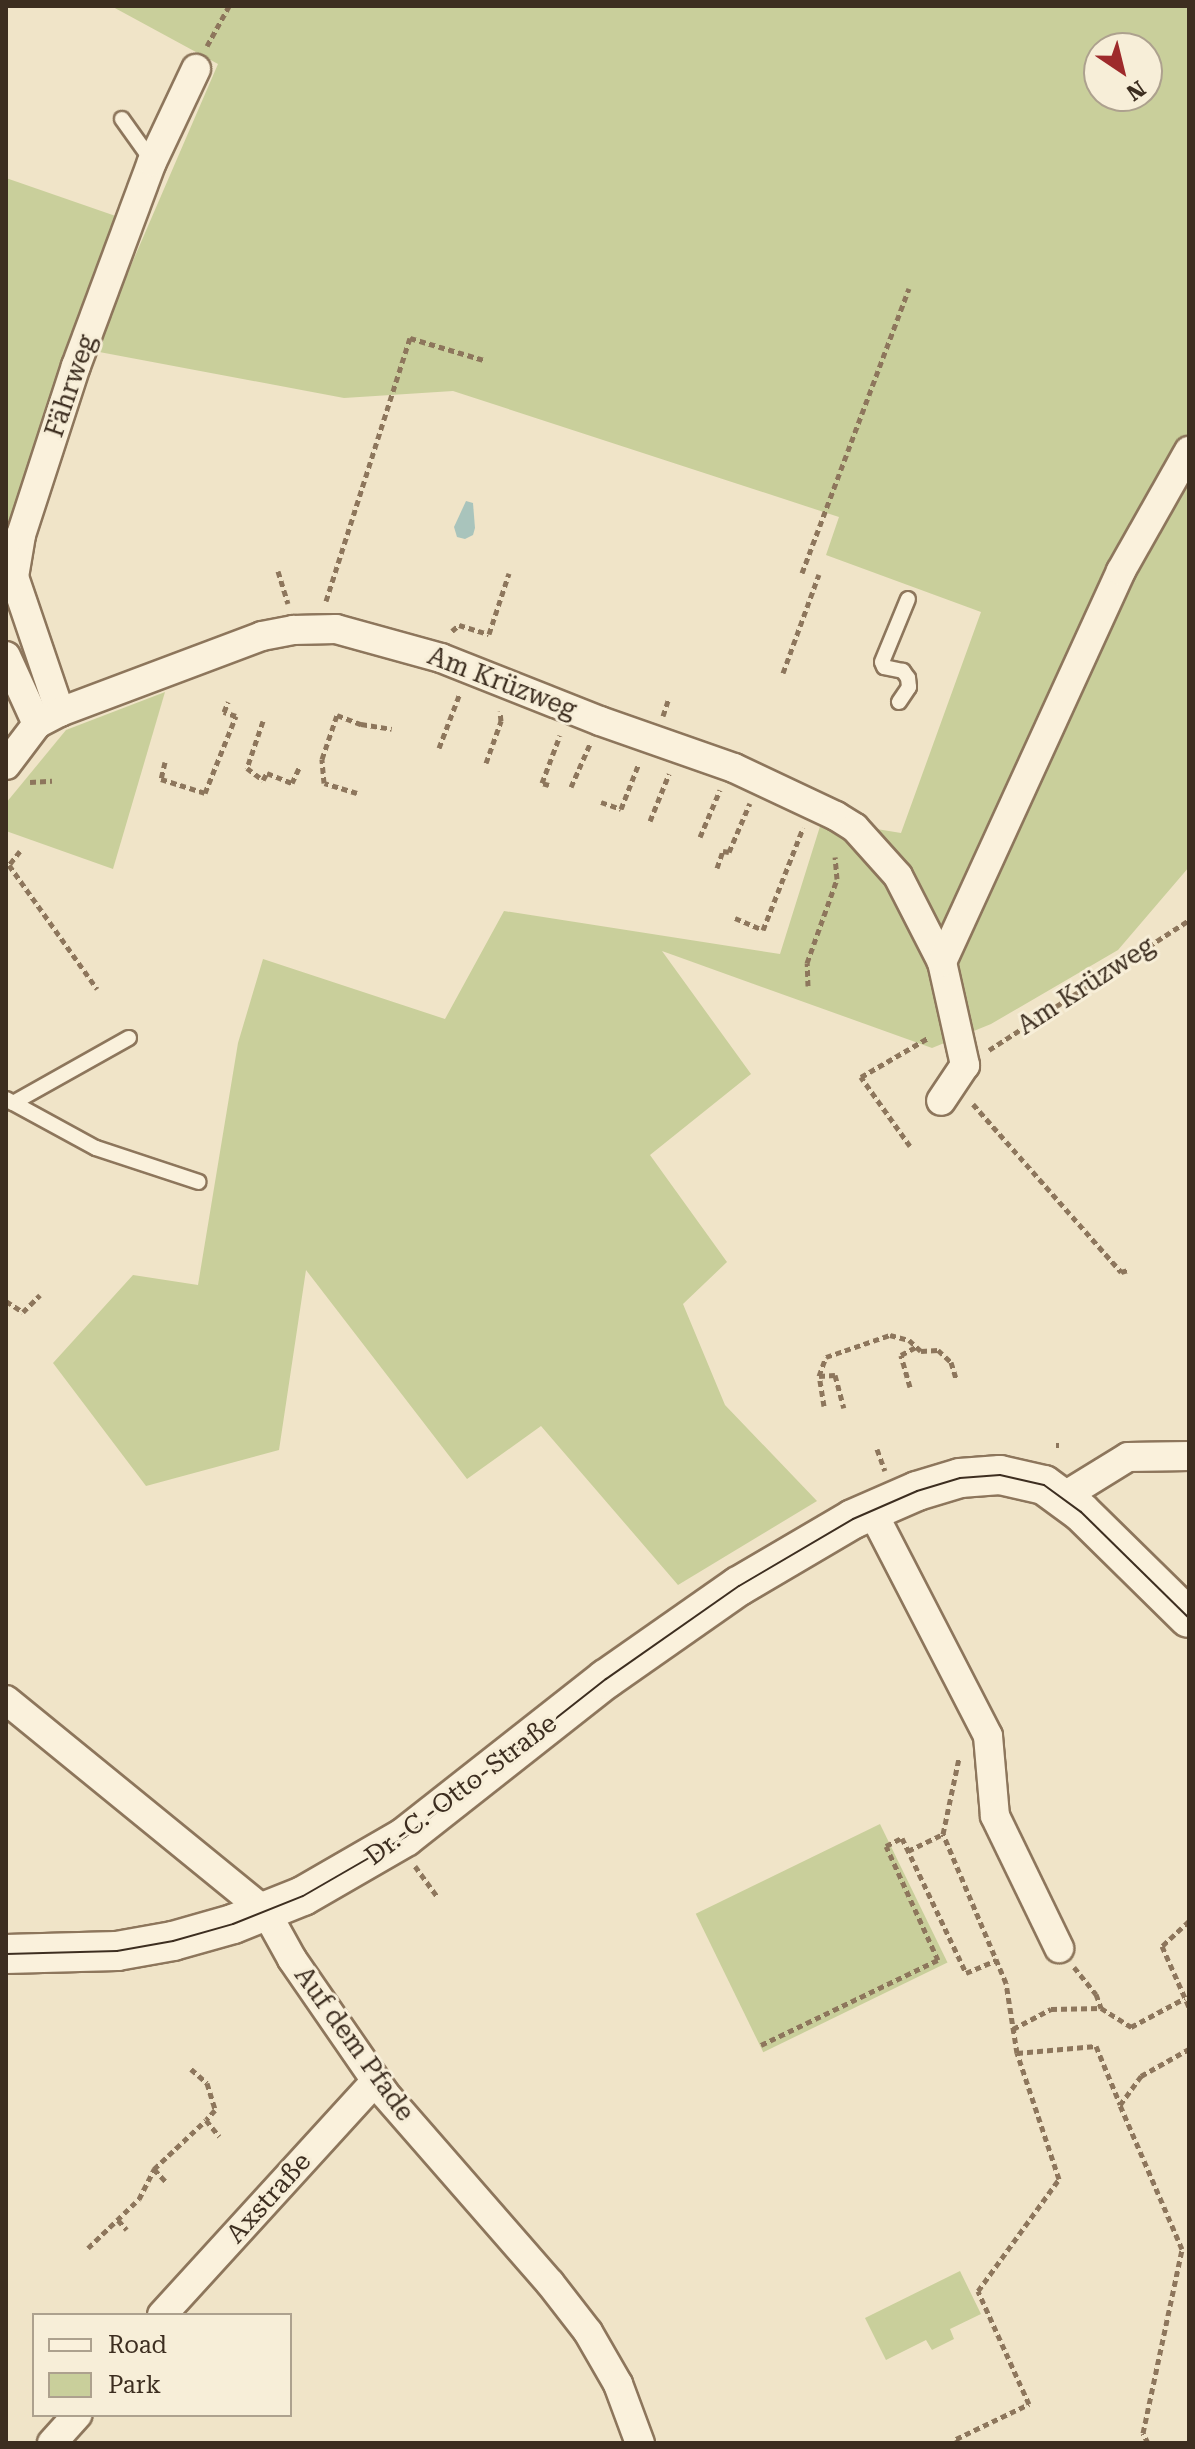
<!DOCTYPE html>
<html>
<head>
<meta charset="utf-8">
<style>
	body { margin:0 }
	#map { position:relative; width:1195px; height:2449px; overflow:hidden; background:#f0e4c8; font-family:"Roboto Serif",serif }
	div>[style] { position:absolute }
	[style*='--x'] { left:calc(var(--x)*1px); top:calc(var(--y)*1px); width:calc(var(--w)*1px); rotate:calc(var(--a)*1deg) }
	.green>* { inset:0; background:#c9cf9b; transform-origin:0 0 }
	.water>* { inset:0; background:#a9c4bc }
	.path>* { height:5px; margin-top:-2.5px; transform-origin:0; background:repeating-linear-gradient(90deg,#8d765c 0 6px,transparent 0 10px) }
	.roads { filter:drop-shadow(2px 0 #8d765c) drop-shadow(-2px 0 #8d765c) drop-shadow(0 2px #8d765c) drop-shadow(0 -2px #8d765c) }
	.lane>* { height:14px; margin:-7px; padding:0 7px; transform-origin:7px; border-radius:7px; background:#faf1dc }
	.street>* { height:28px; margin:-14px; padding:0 14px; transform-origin:14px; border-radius:14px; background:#faf1dc }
	.secondary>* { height:38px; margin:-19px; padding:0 19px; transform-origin:19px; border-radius:19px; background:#faf1dc }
	.tram>* { height:2px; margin:-1px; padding:0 1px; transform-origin:1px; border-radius:1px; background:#3d2e20 }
	span { translate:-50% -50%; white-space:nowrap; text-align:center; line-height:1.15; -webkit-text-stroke:6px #f7eed8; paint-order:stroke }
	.street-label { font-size:26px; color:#3d2e20 }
	.frame { position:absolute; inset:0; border:8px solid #3d2e20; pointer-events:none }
	.legend { position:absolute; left:32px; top:2313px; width:260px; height:104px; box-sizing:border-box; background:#f7eed8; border:2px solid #ada18e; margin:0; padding:10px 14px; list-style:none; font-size:24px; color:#3d2e20 }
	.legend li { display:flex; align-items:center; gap:16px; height:40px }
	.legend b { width:40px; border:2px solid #ada18e }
	.north { position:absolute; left:1083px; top:32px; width:80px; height:80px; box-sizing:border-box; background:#f7eed8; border:2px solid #ada18e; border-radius:50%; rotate:145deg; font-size:22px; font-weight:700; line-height:32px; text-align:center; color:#3d2e20 }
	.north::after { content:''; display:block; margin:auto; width:28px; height:36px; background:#9e2a2b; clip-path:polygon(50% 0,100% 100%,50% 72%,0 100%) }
</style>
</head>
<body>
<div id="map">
	<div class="green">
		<div style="clip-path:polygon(evenodd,91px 6px,1189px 6px,1189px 867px,1118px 950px,991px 1024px,932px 1048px,662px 951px,751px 1074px,650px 1155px,727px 1262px,683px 1304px,725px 1405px,817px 1501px,678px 1585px,541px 1426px,467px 1479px,306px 1270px,279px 1450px,146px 1486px,53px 1363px,133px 1275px,198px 1285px,238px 1043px,263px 959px,445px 1019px,504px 911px,780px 954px,822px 820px,901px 833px,981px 612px,826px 555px,839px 517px,453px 391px,344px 398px,94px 351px,218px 64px,113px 7px,91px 6px,1099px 48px,1147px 48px,1147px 96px,1099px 96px,1099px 48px)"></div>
		<div style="clip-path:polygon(6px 178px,130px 221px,6px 577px)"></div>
		<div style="clip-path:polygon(165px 692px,113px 869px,6px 831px,6px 803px,66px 730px)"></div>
		<div style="left:880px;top:1824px;width:154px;height:205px;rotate:64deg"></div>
		<div style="clip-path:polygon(960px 2271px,981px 2314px,950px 2329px,954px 2339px,932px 2350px,926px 2340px,886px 2360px,865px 2318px)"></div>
	</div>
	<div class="water">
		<div style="clip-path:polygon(466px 501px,473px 503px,475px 528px,473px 535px,465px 539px,457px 537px,454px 527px)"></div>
	</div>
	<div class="path">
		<div style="--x:207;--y:46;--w:46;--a:-61.2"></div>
		<div style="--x:278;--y:571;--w:34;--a:73"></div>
		<div style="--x:802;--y:573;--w:304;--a:-69.4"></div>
		<div style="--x:326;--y:601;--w:276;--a:-72.3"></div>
		<div style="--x:410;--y:338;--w:77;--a:16.6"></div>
		<div style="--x:452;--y:631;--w:9;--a:-41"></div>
		<div style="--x:459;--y:625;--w:31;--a:17"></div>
		<div style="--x:489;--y:634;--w:64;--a:-71.8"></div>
		<div style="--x:783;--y:673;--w:105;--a:-70"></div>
		<div style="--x:663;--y:716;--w:19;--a:-72"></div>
		<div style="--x:263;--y:721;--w:50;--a:108.8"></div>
		<div style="--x:247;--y:768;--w:20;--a:37"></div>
		<div style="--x:263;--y:780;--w:8;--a:-60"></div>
		<div style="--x:267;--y:773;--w:27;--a:22"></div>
		<div style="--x:292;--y:783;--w:17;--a:-65"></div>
		<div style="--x:439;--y:748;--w:59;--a:-69.1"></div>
		<div style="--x:165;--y:762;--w:17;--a:103"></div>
		<div style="--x:161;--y:779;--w:46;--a:17.7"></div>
		<div style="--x:205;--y:793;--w:83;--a:-68.1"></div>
		<div style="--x:236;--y:716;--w:13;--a:-162"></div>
		<div style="--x:224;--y:712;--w:11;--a:-68"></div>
		<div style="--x:486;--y:763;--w:45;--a:-70.3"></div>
		<div style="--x:501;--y:721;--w:10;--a:-96"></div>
		<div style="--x:30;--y:782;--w:22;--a:-3"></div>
		<div style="--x:549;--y:785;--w:7;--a:-164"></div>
		<div style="--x:542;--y:783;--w:51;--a:-69.4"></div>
		<div style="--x:571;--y:787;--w:47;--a:-66.2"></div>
		<div style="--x:357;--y:793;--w:34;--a:-163"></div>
		<div style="--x:324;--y:783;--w:24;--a:-95"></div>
		<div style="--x:322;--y:759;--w:46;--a:-71.2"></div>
		<div style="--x:337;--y:715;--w:26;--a:21"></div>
		<div style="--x:361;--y:724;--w:31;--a:9"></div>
		<div style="--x:601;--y:802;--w:21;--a:19"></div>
		<div style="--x:621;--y:809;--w:49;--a:-68.6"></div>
		<div style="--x:650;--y:821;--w:51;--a:-68"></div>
		<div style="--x:700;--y:837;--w:51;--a:-66.9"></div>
		<div style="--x:20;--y:851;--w:18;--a:128"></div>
		<div style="--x:9;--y:865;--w:152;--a:54.6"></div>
		<div style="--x:717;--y:868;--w:18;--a:-71"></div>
		<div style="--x:723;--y:851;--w:6;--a:9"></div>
		<div style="--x:729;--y:852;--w:53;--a:-66.8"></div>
		<div style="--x:735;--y:918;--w:30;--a:23"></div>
		<div style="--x:763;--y:930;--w:110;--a:-68.6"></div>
		<div style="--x:808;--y:986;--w:23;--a:-92"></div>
		<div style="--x:807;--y:963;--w:89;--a:-70.3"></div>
		<div style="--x:837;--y:879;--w:22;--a:-95"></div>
		<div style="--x:989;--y:1050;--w:239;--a:-33"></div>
		<div style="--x:973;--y:1104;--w:224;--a:48.6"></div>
		<div style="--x:1121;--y:1272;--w:7;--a:-16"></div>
		<div style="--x:910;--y:1146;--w:85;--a:-125.4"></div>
		<div style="--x:861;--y:1077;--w:78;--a:-30.2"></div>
		<div style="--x:6;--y:1301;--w:20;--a:33"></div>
		<div style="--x:23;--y:1312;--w:24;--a:-45"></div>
		<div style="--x:819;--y:1376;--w:16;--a:-4"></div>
		<div style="--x:835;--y:1375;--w:34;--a:75"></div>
		<div style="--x:910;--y:1387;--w:33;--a:-106"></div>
		<div style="--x:901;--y:1355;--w:17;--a:-28"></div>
		<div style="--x:824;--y:1406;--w:30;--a:-99"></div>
		<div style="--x:819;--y:1376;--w:20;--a:-70"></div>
		<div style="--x:826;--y:1357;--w:68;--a:-19"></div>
		<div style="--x:890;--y:1335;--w:20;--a:15"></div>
		<div style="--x:909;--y:1340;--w:16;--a:43"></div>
		<div style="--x:921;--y:1351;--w:17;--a:-3"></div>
		<div style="--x:938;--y:1350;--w:18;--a:43"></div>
		<div style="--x:951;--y:1362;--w:17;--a:73"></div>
		<div style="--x:1056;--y:1445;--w:3;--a:0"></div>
		<div style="--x:877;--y:1449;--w:23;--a:70"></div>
		<div style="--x:908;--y:1851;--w:39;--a:-26"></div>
		<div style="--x:415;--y:1866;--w:39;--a:54"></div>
		<div style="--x:1189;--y:1921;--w:37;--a:137"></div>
		<div style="--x:1162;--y:1946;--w:67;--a:66.1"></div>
		<div style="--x:1074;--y:1967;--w:35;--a:51"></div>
		<div style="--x:1096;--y:1994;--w:15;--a:70"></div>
		<div style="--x:1101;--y:2008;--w:36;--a:32"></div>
		<div style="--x:1131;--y:2027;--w:61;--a:-28.2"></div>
		<div style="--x:1013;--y:2029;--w:43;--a:-27.8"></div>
		<div style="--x:1051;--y:2009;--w:50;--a:-1.1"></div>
		<div style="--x:761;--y:2045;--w:196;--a:-25.7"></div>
		<div style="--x:938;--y:1960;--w:125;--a:-114.5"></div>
		<div style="--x:886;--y:1846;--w:18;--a:-27"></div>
		<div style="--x:902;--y:1838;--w:149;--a:64.6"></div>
		<div style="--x:966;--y:1973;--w:33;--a:-23"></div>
		<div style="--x:1017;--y:2053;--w:79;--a:-5.1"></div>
		<div style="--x:1096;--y:2046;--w:63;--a:67.5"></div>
		<div style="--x:191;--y:2069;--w:21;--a:41"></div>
		<div style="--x:207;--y:2083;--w:28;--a:73"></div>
		<div style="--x:215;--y:2110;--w:13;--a:132"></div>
		<div style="--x:154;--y:2169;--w:18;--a:47"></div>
		<div style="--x:118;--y:2220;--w:13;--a:48"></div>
		<div style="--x:88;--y:2248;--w:71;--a:-43.9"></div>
		<div style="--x:139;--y:2199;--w:34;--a:-63"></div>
		<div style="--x:154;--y:2169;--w:71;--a:-43.3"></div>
		<div style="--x:206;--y:2120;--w:21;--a:51"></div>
		<div style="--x:958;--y:2443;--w:4;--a:-117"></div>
		<div style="--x:956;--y:2439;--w:81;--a:-25.6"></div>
		<div style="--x:1029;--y:2404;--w:124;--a:-114.3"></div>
		<div style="--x:978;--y:2291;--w:138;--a:-54.1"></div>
		<div style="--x:1059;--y:2179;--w:133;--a:-108.4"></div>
		<div style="--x:1017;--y:2053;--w:71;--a:-98.9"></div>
		<div style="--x:1006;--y:1983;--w:162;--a:-112.9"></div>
		<div style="--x:943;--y:1834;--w:78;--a:-78.1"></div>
		<div style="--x:1148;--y:2443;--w:11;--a:-117"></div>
		<div style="--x:1143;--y:2433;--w:188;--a:-78"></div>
		<div style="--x:1182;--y:2249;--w:157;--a:-113.3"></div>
		<div style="--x:1120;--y:2105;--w:36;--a:-54"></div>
		<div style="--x:1141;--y:2076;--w:55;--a:-29.4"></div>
	</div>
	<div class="roads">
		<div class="lane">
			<div style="--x:122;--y:119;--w:52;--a:54.5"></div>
			<div style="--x:899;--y:702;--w:18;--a:-56"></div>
			<div style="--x:909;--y:687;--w:9;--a:-96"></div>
			<div style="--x:908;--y:678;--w:9;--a:-126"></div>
			<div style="--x:903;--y:671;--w:19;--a:-168"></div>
			<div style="--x:884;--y:667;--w:5;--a:-112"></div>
			<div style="--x:882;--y:662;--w:68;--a:-67.6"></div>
			<div style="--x:6;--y:1099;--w:102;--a:28.6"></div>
			<div style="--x:96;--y:1148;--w:108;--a:18.3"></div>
			<div style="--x:13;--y:1103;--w:133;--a:-29.3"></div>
		</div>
		<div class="street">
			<div style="--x:6;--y:656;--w:75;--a:65.5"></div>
			<div style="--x:60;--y:712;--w:143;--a:-108.8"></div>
			<div style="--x:14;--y:577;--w:43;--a:-80.5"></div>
			<div style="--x:21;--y:535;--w:178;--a:-72"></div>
			<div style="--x:76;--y:366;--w:218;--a:-69.6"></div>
			<div style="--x:152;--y:162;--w:103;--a:-64.7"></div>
			<div style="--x:6;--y:765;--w:51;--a:-52.9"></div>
			<div style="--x:37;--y:724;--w:26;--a:-28"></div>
			<div style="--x:60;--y:712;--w:216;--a:-20.6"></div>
			<div style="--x:262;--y:636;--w:32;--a:-11"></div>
			<div style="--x:293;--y:630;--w:43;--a:-1.3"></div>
			<div style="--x:336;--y:629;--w:109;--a:15.4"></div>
			<div style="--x:441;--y:658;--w:171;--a:21.6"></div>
			<div style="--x:600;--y:721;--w:142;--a:19.3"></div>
			<div style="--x:734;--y:768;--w:113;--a:25.2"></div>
			<div style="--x:836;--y:816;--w:22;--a:32"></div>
			<div style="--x:855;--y:828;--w:64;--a:48.1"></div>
			<div style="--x:898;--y:876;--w:97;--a:62.9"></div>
			<div style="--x:942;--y:962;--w:106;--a:77.4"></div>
			<div style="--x:965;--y:1065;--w:43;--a:123.7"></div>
			<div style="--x:942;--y:962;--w:430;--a:-65.4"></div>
			<div style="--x:1121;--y:571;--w:138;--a:-60.5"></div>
			<div style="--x:1063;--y:1497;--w:76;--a:-31.6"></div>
			<div style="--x:1128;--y:1457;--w:61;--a:-0.9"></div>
			<div style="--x:872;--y:1511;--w:253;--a:62.7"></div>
			<div style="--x:988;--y:1736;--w:80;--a:85"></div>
			<div style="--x:995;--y:1816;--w:147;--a:64.1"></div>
			<div style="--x:6;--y:1700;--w:335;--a:39.2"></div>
			<div style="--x:266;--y:1912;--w:54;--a:61"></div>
			<div style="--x:292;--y:1959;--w:164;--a:55.4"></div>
			<div style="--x:385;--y:2094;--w:251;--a:48.9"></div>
			<div style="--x:550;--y:2283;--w:62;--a:52.2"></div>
			<div style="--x:588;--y:2332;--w:60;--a:60"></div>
			<div style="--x:618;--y:2384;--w:63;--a:69.6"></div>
			<div style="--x:162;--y:2315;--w:317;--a:-47.6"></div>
			<div style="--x:52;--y:2443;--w:38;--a:-48"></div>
		</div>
		<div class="secondary">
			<div style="--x:6;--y:1954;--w:111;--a:-1.5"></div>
			<div style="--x:117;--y:1951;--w:57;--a:-10.1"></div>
			<div style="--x:173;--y:1941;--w:62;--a:-15.8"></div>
			<div style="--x:233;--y:1924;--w:75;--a:-21.8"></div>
			<div style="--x:303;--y:1896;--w:118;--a:-30"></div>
			<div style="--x:405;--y:1837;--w:256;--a:-38.2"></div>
			<div style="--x:606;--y:1679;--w:162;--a:-35"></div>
			<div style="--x:739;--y:1586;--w:132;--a:-30.4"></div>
			<div style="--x:853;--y:1519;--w:70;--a:-23.6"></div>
			<div style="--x:917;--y:1491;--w:45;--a:-16.8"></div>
			<div style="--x:960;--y:1478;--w:40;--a:-4.3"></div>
			<div style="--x:1000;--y:1475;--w:45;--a:12.8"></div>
			<div style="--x:1044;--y:1485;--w:46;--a:36.1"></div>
			<div style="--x:1081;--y:1512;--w:151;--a:44.5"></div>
		</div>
	</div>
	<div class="tram">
		<div style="--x:6;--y:1954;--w:111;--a:-1.5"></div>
		<div style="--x:117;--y:1951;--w:57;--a:-10.1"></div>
		<div style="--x:173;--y:1941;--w:62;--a:-15.8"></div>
		<div style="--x:233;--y:1924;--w:75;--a:-21.8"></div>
		<div style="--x:303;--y:1896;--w:118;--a:-30"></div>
		<div style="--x:405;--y:1837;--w:256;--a:-38.2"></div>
		<div style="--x:606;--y:1679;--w:162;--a:-35"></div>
		<div style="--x:739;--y:1586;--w:132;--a:-30.4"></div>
		<div style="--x:853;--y:1519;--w:70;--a:-23.6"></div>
		<div style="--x:917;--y:1491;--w:45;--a:-16.8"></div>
		<div style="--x:960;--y:1478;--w:40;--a:-4.3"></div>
		<div style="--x:1000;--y:1475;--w:45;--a:12.8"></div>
		<div style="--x:1044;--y:1485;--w:46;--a:36.1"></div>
		<div style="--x:1081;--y:1512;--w:151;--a:44.5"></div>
	</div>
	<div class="street-label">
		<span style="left:71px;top:386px;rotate:-71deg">Fährweg</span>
		<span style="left:502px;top:683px;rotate:21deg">Am Krüzweg</span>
		<span style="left:1086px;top:986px;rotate:-33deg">Am Krüzweg</span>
		<span style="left:461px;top:1790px;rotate:-37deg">Dr.-C.-Otto-Straße</span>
		<span style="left:354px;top:2044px;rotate:54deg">Auf dem Pfade</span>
		<span style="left:269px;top:2198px;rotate:-48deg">Axstraße</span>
	</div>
	<div class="frame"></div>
	<ul class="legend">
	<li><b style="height:10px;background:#faf1dc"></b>Road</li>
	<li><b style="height:22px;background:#c9cf9b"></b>Park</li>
	</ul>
	<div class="north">N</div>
</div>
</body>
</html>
